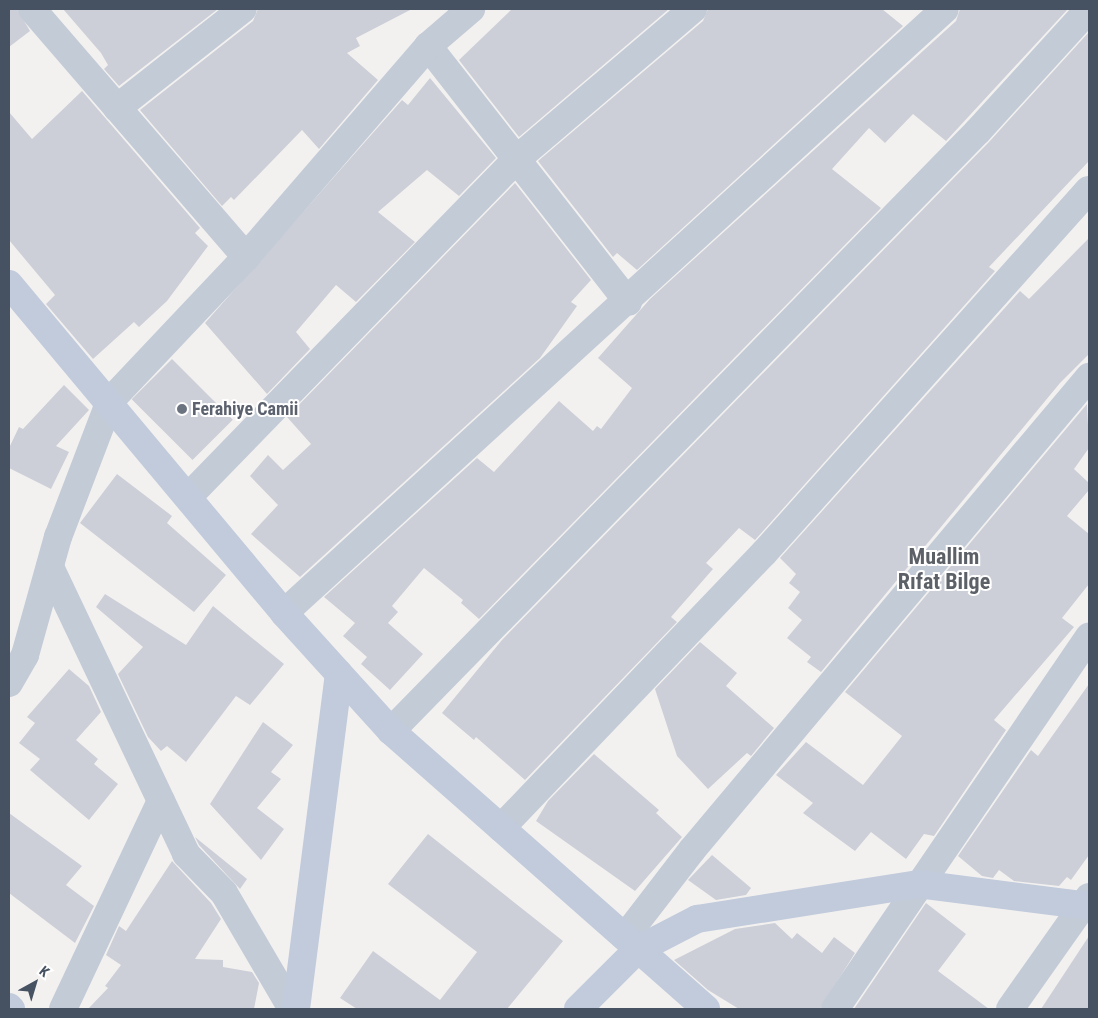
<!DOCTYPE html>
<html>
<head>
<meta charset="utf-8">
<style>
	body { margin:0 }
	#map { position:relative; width:1098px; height:1018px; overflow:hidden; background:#f3f1f0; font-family:"Roboto Condensed",sans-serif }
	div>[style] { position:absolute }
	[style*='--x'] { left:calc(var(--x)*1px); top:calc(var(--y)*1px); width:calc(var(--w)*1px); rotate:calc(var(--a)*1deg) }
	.building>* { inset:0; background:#cccfd7; transform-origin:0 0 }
	.street>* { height:28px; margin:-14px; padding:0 14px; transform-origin:14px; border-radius:14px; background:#c3cbd7 }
	.secondary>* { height:28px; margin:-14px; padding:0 14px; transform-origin:14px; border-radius:14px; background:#c1cbdb }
	.dots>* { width:14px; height:14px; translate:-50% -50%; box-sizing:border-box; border:2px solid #fff; border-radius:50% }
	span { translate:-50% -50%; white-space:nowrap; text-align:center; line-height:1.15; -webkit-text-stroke:4px #fff; paint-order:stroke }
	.worship-label { font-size:18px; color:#5b616d; font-weight:700 }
	.left { translate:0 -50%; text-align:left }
	.district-label { font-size:22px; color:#5c6067; font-weight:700 }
	.frame { position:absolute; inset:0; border:10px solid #465161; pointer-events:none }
	.north { position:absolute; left:10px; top:958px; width:50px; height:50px; -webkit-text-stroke:4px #fff; paint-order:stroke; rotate:39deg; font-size:14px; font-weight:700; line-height:20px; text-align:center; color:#465161 }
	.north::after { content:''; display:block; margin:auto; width:18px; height:22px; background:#465161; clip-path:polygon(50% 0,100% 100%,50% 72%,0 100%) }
</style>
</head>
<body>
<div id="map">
	<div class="building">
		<div style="clip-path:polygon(9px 9px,17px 9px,30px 31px,9px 47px)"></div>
		<div style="clip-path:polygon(63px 9px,218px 9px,119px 86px,104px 69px,108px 65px,101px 53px)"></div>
		<div style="clip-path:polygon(258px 9px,412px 9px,356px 38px,360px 46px,347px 53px,378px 80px,319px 149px,302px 130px,234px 200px,231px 197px,222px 206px,140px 110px,253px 21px)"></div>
		<div style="clip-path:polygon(512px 9px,669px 9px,519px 137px,459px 60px)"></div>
		<div style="clip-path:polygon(708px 9px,882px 9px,903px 26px,637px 270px,617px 253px,613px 257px,538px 161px,703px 21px)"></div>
		<div style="clip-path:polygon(960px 9px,1068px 9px,946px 141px,913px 114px,885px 143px,869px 128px,832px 169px,881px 208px,479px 619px,461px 603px,463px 600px,424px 568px,392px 606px,398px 612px,388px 623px,423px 654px,390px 690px,361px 664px,367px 657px,343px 636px,355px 623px,324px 597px,477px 458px,494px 472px,559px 401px,593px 431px,597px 426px,601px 429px,632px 388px,598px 358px,650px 299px,956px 21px)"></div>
		<div style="clip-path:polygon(1089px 32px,1089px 161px,989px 267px,995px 271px,755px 540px,739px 528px,706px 563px,713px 569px,671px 617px,677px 622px,525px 780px,476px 737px,474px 740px,442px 713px,502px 640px,989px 142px)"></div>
		<div style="clip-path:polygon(430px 78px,496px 158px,459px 196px,427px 170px,378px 212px,415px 242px,356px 302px,336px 285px,296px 332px,310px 349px,267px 394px,205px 323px,402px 100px,408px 105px)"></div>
		<div style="clip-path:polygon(82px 91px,200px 228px,195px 233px,208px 246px,167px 301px,139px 327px,134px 322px,93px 359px,46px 304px,55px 295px,9px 240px,9px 112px,32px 139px)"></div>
		<div style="clip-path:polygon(515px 183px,591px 280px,571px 302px,577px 306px,540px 358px,300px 577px,251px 534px,278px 505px,250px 476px,268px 455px,283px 470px,311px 444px,287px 417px)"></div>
		<div style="clip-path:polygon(1089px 238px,1089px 354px,1060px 383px,821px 672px,807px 662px,811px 657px,787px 638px,802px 620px,788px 608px,800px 592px,789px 583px,796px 574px,780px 558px,1020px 291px,1029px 299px)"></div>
		<div style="left:172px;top:359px;width:86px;height:57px;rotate:45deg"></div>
		<div style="clip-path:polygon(64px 385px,89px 410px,56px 446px,69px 452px,51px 489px,9px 468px,9px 448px,19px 427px,23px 429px)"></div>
		<div style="clip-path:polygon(1087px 404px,1089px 448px,1074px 469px,1089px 483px,1089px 490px,1067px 516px,1089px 534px,1089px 584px,1062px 618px,1074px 627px,994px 720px,1006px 730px,934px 836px,924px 834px,906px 859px,871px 832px,855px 851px,803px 813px,813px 803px,776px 775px,806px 742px,863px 785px,902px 736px,845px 692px)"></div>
		<div style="clip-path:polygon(117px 474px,172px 516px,167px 523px,226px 575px,194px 612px,80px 523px)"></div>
		<div style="clip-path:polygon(105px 594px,186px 645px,213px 606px,284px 664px,250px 705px,236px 696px,186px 762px,167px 746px,161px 751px,148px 737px,118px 674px,143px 647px,96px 607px)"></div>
		<div style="clip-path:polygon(700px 642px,737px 673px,726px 686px,774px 728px,751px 756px,747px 753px,708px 789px,677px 756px,655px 689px)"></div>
		<div style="clip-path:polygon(69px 669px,89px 686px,101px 712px,76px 740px,98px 759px,94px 764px,118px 784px,89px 820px,30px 770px,40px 759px,19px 743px,35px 723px,27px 717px)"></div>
		<div style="clip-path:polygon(1089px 684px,1089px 855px,1071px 880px,1067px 877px,1059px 886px,1014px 881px,999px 870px,993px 878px,982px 876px,958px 856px,1031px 750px,1038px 756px)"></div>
		<div style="clip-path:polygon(263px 722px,293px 745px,271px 772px,281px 779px,257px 808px,284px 829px,261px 860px,210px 804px)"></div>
		<div style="clip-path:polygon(594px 754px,659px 810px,656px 813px,682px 837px,635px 891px,536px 821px,548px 801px)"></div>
		<div style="clip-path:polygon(9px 813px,82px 866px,66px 885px,94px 906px,75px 943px,9px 893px)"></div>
		<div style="clip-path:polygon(428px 834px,563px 941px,507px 1009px,357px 1009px,340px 998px,373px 951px,440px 1000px,477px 952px,388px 884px)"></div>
		<div style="clip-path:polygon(195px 837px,247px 879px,240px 889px,199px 845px)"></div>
		<div style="clip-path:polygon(712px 855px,751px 888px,746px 895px,716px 900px,688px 880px)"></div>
		<div style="clip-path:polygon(172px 861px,211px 903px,221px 919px,195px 959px,223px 960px,223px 967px,252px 972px,259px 983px,254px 1009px,88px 1009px,108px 988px,105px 986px,121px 965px,106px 955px,119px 926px,126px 931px)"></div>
		<div style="clip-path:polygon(926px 903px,966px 934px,938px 971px,989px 1009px,854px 1009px)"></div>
		<div style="clip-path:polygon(775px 923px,792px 939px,797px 933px,822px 953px,834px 937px,855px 953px,820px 1009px,739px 1009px,708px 990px,674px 960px,735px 929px)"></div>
		<div style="clip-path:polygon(1089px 936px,1089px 1009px,1041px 1009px)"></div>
	</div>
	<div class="street">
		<div style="--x:32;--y:9;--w:328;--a:49.2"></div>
		<div style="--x:428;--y:46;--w:325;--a:52"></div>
		<div style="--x:117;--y:108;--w:160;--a:-38.2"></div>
		<div style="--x:189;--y:496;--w:472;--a:-45.8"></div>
		<div style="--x:518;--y:158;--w:230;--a:-40.4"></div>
		<div style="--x:50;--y:567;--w:318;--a:64.6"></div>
		<div style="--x:186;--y:854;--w:54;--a:45.7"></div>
		<div style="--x:224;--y:893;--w:134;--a:59.6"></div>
		<div style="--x:284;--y:613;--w:895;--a:-42.42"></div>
		<div style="--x:9;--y:683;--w:32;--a:-60"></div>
		<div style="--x:25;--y:655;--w:123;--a:-74.4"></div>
		<div style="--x:58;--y:537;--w:146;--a:-69.1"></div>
		<div style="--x:110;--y:401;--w:198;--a:-46.6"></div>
		<div style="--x:246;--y:257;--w:279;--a:-49.2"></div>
		<div style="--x:428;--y:46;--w:57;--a:-40.7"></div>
		<div style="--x:391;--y:731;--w:839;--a:-45.63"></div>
		<div style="--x:978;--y:131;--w:165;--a:-47.7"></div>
		<div style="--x:501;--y:828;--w:381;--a:-46.3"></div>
		<div style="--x:764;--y:553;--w:487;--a:-48.2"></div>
		<div style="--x:625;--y:937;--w:110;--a:-52.4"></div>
		<div style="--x:692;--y:850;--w:618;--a:-49.99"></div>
		<div style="--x:63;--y:1009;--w:230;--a:-64.8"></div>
		<div style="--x:835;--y:1009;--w:451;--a:-55.7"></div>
		<div style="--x:1010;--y:1009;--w:137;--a:-54.8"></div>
	</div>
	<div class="secondary">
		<div style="--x:9;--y:284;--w:429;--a:50.1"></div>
		<div style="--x:284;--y:613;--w:159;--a:47.8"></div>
		<div style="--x:391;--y:731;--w:420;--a:41.4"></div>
		<div style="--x:9;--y:1007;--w:3;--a:45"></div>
		<div style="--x:296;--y:1009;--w:338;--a:-82.7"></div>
		<div style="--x:578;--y:1009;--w:83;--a:-45"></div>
		<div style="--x:637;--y:950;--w:68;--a:-27.3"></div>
		<div style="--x:697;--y:919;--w:224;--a:-9"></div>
		<div style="--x:918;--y:884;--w:172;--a:7.3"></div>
	</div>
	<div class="dots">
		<div style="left:182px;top:409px;background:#6b7280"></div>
	</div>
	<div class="worship-label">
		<span class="left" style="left:192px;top:409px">Ferahiye Camii</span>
	</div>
	<div class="district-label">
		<span style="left:944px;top:569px">Muallim<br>Rıfat Bilge</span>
	</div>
	<div class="frame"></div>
	<div class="north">K</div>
</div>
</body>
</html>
